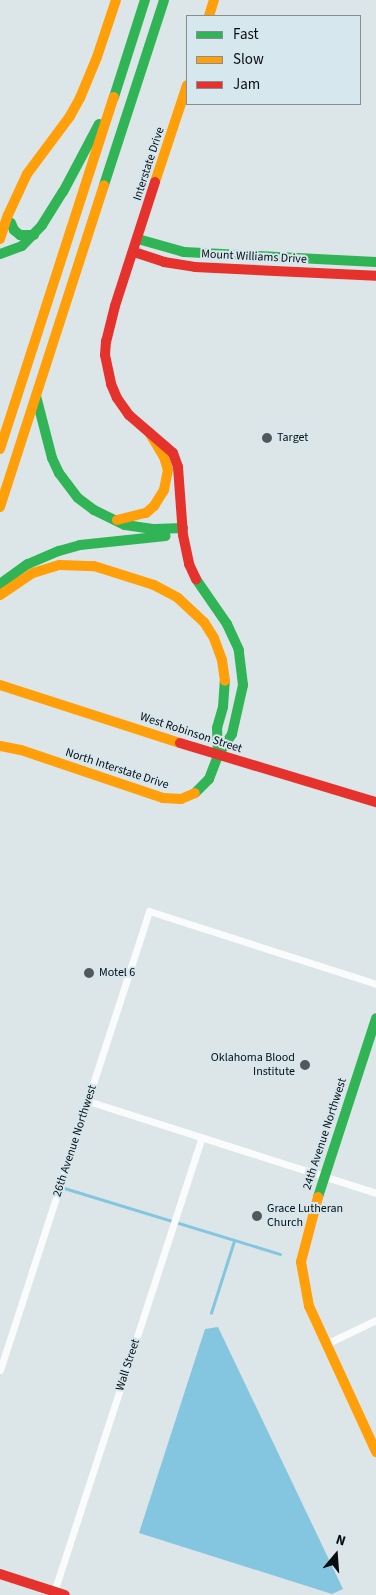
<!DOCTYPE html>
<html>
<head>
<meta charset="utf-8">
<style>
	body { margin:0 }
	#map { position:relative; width:376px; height:1595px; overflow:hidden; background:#dce5e8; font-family:"Source Sans 3",sans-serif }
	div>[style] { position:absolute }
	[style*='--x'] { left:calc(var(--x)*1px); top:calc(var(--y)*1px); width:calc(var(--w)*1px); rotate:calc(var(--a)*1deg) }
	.water>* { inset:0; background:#84c6e0 }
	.stream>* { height:2.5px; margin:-1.25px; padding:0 1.25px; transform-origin:1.25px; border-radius:1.25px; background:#84c6e0 }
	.street>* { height:7px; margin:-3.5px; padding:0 3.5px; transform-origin:3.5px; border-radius:3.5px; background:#fafbfc }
	.fast>* { height:10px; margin:-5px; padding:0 5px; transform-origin:5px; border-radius:5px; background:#30b455 }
	.slow>* { height:10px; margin:-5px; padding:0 5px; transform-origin:5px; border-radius:5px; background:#ff9f0a }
	.jam>* { height:10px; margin:-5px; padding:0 5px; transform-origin:5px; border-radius:5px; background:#e5322d }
	.dots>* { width:14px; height:14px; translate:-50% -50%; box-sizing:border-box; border:2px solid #d6e7ee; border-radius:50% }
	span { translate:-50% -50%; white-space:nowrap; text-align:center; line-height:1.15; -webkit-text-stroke:4px #d6e7ee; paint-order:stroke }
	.street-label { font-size:12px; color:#080d10 }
	.poi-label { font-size:12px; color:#080d10 }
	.left { translate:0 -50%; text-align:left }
	.right { translate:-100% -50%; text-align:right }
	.legend { position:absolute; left:186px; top:15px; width:175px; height:90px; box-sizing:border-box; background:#d6e7ee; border:1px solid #849095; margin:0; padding:6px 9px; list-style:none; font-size:15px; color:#080d10 }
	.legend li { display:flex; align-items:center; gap:10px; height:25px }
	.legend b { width:25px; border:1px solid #849095 }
	.north { position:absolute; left:311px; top:1530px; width:50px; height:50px; -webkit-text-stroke:4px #d6e7ee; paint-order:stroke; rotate:18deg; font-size:14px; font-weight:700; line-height:20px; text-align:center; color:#080d10 }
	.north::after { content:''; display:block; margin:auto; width:18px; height:22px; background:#080d10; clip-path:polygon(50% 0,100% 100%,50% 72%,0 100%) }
</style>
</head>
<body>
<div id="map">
	<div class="water">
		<div style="clip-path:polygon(218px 1327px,343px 1589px,332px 1594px,139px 1533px,205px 1329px)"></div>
	</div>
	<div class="stream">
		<div style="--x:61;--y:1187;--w:229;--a:17"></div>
		<div style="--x:211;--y:1313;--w:76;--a:-72.3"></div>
	</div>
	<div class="street">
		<div style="--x:88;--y:1101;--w:302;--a:17.7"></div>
		<div style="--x:326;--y:1344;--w:55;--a:-25.6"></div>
		<div style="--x:0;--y:1370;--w:483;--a:-72"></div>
		<div style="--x:149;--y:911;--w:238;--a:17.8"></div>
		<div style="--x:54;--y:1592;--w:478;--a:-72"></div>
	</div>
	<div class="fast">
		<div style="--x:114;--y:97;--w:102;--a:-72.3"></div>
		<div style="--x:104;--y:185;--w:194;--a:-72"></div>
		<div style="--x:11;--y:223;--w:8;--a:67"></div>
		<div style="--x:14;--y:230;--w:8;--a:40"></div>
		<div style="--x:20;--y:235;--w:14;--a:0"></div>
		<div style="--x:138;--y:239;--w:48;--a:15.8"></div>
		<div style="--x:184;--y:252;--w:192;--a:3"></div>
		<div style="--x:0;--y:254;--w:23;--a:-20"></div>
		<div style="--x:22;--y:246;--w:29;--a:-46"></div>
		<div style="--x:42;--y:225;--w:39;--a:-58"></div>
		<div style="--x:63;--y:192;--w:77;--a:-62.1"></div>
		<div style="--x:36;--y:396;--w:64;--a:75.5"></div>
		<div style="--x:52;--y:458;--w:17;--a:65"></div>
		<div style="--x:59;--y:473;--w:31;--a:53"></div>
		<div style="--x:78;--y:498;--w:20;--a:37"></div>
		<div style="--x:94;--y:510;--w:34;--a:26"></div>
		<div style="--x:125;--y:525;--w:30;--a:8"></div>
		<div style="--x:155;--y:529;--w:28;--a:-2"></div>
		<div style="--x:0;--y:584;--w:34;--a:-36"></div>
		<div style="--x:28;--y:564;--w:34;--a:-23"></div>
		<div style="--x:59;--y:551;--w:22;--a:-16"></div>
		<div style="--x:80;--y:545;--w:86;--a:-6"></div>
		<div style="--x:218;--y:755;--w:27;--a:-92"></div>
		<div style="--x:217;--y:728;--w:22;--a:-74"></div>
		<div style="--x:223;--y:707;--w:26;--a:-86"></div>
		<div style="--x:195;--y:793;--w:20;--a:-45"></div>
		<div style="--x:209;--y:779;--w:26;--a:-69"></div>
		<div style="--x:218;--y:755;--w:25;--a:-56"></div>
		<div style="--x:232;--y:734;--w:50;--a:-77.3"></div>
		<div style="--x:243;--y:685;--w:35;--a:-97"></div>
		<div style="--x:239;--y:650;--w:29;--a:-115"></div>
		<div style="--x:227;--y:624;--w:55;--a:-124.6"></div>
		<div style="--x:318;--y:1197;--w:188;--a:-72"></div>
	</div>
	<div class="slow">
		<div style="--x:209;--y:16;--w:17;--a:-73"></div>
		<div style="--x:155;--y:182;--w:102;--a:-71.7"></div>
		<div style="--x:0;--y:239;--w:25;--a:-72"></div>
		<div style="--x:8;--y:215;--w:45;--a:-65.1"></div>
		<div style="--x:27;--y:174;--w:72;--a:-53.4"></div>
		<div style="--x:70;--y:116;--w:21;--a:-61"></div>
		<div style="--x:80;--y:98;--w:44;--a:-67.5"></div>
		<div style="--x:97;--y:57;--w:60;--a:-71.6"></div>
		<div style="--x:0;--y:449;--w:370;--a:-72.1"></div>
		<div style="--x:0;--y:507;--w:338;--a:-72.1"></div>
		<div style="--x:117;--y:520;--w:30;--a:-14"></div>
		<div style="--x:146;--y:513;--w:11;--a:-41"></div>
		<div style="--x:154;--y:506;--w:19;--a:-58"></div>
		<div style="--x:164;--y:490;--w:20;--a:-79"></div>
		<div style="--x:168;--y:470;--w:14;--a:-107"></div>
		<div style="--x:164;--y:457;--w:29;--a:-121"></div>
		<div style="--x:0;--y:595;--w:40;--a:-34"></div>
		<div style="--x:33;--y:573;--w:28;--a:-17"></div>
		<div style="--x:60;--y:565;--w:34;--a:2"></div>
		<div style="--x:94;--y:566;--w:63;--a:17.6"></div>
		<div style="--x:154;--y:585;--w:27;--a:28"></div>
		<div style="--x:178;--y:598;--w:35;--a:43"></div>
		<div style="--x:204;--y:622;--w:19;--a:58"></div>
		<div style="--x:214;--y:638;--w:23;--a:70"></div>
		<div style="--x:222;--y:660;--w:21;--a:82"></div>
		<div style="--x:0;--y:685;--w:189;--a:17.9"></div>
		<div style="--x:0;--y:746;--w:21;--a:11"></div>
		<div style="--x:21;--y:750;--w:150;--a:18.7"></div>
		<div style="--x:163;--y:798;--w:18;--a:3"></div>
		<div style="--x:181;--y:799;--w:15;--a:-23"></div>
		<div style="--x:318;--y:1197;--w:67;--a:104.7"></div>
		<div style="--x:301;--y:1262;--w:45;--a:79.7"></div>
		<div style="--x:309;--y:1306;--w:161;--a:65.3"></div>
	</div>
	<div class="jam">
		<div style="--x:155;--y:182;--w:130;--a:107.9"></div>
		<div style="--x:115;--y:306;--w:36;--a:104"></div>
		<div style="--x:106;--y:341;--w:14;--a:94"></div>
		<div style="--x:105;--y:355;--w:30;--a:78"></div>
		<div style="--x:111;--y:384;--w:15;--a:67"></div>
		<div style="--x:117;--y:398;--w:21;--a:55"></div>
		<div style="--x:129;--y:415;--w:58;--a:40.8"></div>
		<div style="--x:173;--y:453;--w:15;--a:70"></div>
		<div style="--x:178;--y:467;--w:68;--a:85.8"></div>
		<div style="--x:183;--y:535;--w:30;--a:78"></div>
		<div style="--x:189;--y:564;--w:17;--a:65"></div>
		<div style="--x:134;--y:252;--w:32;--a:18"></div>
		<div style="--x:164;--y:262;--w:31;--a:9"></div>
		<div style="--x:195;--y:267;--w:181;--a:2.8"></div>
		<div style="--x:180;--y:743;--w:205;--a:16.8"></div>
		<div style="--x:0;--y:1574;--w:68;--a:17.9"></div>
	</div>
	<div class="dots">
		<div style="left:267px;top:438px;background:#52595c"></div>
		<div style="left:89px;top:973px;background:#52595c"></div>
		<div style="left:305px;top:1065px;background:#52595c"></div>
		<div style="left:257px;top:1216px;background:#52595c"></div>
	</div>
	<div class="street-label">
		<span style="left:149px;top:164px;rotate:-72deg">Interstate Drive</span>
		<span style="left:254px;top:257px;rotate:3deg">Mount Williams Drive</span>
		<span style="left:191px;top:733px;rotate:18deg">West Robinson Street</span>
		<span style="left:117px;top:769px;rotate:18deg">North Interstate Drive</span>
		<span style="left:325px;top:1134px;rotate:-72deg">24th Avenue Northwest</span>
		<span style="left:75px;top:1141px;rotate:-72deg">26th Avenue Northwest</span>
		<span style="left:128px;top:1365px;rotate:-72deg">Wall Street</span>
	</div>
	<div class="poi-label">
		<span class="left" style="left:277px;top:438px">Target</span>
		<span class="left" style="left:99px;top:973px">Motel 6</span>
		<span class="right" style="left:295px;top:1065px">Oklahoma Blood<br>Institute</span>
		<span class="left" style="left:267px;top:1216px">Grace Lutheran<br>Church</span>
	</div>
	<ul class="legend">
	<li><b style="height:6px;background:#30b455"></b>Fast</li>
	<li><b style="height:6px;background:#ff9f0a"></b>Slow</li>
	<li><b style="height:6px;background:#e5322d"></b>Jam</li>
	</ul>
	<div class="north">N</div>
</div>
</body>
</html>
